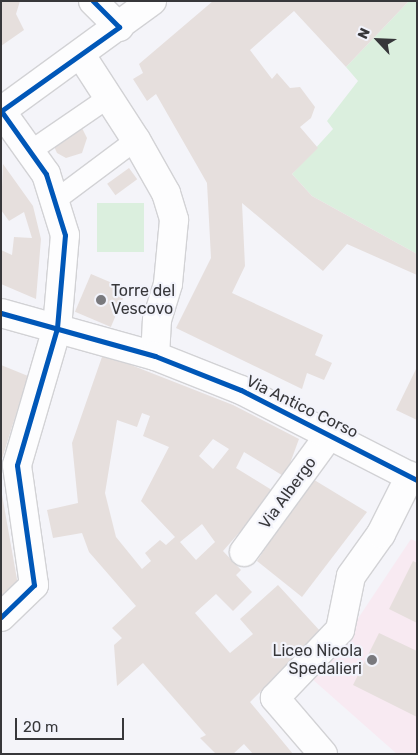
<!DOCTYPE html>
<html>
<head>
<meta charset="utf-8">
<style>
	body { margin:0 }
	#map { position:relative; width:418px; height:755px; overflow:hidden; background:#f4f4f9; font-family:Rubik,sans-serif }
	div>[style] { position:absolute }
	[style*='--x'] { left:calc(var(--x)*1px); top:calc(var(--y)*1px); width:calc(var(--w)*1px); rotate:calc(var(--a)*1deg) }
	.education>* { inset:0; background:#f8eaf2 }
	.green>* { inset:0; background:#dbefde; transform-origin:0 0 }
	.building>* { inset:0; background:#e6dfdd; transform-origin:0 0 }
	.roads { filter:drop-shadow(1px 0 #d2d2d5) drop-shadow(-1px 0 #d2d2d5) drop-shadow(0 1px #d2d2d5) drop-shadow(0 -1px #d2d2d5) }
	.lane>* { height:20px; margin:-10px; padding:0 10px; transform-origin:10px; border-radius:10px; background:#fdfdfe }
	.street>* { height:28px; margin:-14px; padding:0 14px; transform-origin:14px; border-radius:14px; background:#fdfdfe }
	.secondary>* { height:28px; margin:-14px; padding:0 14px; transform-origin:14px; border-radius:14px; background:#fdfdfe }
	.cycleway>* { height:5px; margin:-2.5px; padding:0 2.5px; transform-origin:2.5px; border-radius:2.5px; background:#0057b8 }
	.dots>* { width:14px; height:14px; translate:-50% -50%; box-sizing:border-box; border:2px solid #f2f3fb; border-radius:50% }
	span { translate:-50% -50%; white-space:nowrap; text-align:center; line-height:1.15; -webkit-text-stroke:4.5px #f2f3fb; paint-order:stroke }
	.poi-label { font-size:16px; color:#37373a }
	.left { translate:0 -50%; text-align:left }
	.right { translate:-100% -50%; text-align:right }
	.street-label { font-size:16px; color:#37373a }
	.frame { position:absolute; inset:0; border:2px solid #37373a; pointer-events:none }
	.north { position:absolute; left:353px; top:15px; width:50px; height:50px; -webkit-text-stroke:4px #f2f3fb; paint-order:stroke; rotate:295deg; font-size:14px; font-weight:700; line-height:20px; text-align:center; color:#37373a }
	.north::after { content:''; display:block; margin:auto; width:18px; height:22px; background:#37373a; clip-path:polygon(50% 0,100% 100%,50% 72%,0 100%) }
	.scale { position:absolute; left:15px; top:718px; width:109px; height:22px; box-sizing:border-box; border:2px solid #37373a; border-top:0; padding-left:6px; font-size:15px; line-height:18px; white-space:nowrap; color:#37373a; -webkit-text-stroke:4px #f2f3fb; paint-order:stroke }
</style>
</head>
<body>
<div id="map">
	<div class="education">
		<div style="clip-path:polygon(411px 539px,417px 542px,417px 754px,397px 754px,311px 678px,343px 641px)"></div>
	</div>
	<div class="green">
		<div style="clip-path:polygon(409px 1px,417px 1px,417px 254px,312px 196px,292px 174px,333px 129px,327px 121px,358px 81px,346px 67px)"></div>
		<div style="left:97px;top:203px;width:47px;height:49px"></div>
	</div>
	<div class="building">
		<div style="clip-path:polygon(1px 1px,20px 1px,16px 14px,24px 30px,1px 46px)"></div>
		<div style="clip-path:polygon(213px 1px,409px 1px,346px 67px,294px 11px,250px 50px,272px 79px,277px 73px,290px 88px,300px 87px,315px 107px,311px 118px,300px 127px,318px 148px,292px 174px,312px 196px,417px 254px,417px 275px,347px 244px,323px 271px,242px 203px,245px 266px,232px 293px,323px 335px,315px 355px,332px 363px,324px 380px,307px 373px,302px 389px,176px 328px,211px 258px,207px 183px,156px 94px,147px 101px,133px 79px,143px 73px,139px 64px)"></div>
		<div style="clip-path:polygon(82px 128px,87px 138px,82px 153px,66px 158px,57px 153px,52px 142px)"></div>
		<div style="clip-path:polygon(3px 164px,33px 206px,41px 239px,36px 299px,1px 284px,1px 250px,12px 255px,14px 237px,32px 238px,24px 212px,9px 221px,1px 210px)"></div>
		<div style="left:129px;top:168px;width:14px;height:27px;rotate:54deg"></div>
		<div style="left:91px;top:274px;width:39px;height:41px;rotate:23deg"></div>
		<div style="clip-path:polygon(evenodd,103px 354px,233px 405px,299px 439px,285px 477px,244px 452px,236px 468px,275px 492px,223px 551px,241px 570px,236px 575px,252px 592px,233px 611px,216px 594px,195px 613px,230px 653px,253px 634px,240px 619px,278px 585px,321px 632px,250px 702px,293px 754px,253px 754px,244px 744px,233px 754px,216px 754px,200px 738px,206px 735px,143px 663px,117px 686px,114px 645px,122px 638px,112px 628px,136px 606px,89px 552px,82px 533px,53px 538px,47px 510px,78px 503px,72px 443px,103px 354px,142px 413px,150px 416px,143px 436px,169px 447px,141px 501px,175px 537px,166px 545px,160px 540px,145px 553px,151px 561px,142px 569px,116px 537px,105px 493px,117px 420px,137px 427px,142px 413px,103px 354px,213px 439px,229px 449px,213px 469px,199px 456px,213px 439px,103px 354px,202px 524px,215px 542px,196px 560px,180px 542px,202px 524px)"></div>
		<div style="clip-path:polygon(1px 365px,28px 376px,2px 459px,1px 459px)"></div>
		<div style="clip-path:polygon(417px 367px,417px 420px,396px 410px)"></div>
		<div style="clip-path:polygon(311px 478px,367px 512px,302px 597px,257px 561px)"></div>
		<div style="clip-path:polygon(1px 489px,18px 585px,1px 601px)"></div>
		<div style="clip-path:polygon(413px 561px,417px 563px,417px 623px,389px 609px)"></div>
		<div style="clip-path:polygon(379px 633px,417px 651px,417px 717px,353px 685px)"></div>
	</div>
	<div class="roads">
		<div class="lane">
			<div style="--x:32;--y:150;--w:96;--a:-34.4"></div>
			<div style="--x:57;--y:199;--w:99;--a:-36.8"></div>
		</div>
		<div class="street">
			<div style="--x:93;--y:1;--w:37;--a:45"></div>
			<div style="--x:244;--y:552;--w:146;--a:-53.9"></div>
			<div style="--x:1;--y:617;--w:46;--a:-44.1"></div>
			<div style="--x:34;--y:585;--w:121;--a:-98.1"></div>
			<div style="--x:17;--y:465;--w:143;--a:-73.7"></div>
			<div style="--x:57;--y:328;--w:93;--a:-85.1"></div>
			<div style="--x:65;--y:235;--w:64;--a:-107.3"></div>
			<div style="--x:46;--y:174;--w:77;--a:-125.5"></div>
			<div style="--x:323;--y:754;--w:74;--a:-130.6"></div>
			<div style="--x:275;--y:698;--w:94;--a:-46.3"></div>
			<div style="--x:340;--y:630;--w:55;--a:-78.5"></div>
			<div style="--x:351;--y:576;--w:52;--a:-54.5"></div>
			<div style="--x:381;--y:534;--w:65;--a:-63.4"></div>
		</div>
		<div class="secondary">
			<div style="--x:81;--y:55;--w:101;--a:57.1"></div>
			<div style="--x:136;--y:140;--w:61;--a:60.5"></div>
			<div style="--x:166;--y:193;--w:28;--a:73"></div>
			<div style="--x:174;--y:220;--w:64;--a:95.4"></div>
			<div style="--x:168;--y:284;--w:37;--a:107"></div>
			<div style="--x:157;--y:319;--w:37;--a:93"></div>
			<div style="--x:1;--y:111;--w:187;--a:-36.1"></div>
			<div style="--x:1;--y:313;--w:160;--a:15.6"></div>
			<div style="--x:155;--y:356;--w:92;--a:21.6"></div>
			<div style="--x:241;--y:390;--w:198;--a:27.1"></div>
		</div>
	</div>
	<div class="cycleway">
		<div style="--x:1;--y:111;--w:145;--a:-35.4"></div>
		<div style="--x:119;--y:27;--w:37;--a:-135"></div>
		<div style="--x:1;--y:313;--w:160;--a:15.6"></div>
		<div style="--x:155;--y:356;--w:92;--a:21.6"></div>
		<div style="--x:241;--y:390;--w:198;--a:27.1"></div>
		<div style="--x:1;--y:617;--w:46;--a:-44.1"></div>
		<div style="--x:34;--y:585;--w:121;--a:-98.1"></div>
		<div style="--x:17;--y:465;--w:143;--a:-73.7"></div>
		<div style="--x:57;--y:328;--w:93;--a:-85.1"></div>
		<div style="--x:65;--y:235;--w:64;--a:-107.3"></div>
		<div style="--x:46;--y:174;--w:77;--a:-125.5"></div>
	</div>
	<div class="dots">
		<div style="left:101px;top:300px;background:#79797d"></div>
		<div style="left:372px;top:660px;background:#79797d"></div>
	</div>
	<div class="poi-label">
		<span class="left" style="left:111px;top:300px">Torre del<br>Vescovo</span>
		<span class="right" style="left:362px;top:660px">Liceo Nicola<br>Spedalieri</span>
	</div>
	<div class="street-label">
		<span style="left:302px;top:407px;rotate:26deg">Via Antico Corso</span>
		<span style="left:288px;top:493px;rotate:-54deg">Via Albergo</span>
	</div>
	<div class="frame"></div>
	<div class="north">N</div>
	<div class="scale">20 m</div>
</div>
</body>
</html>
